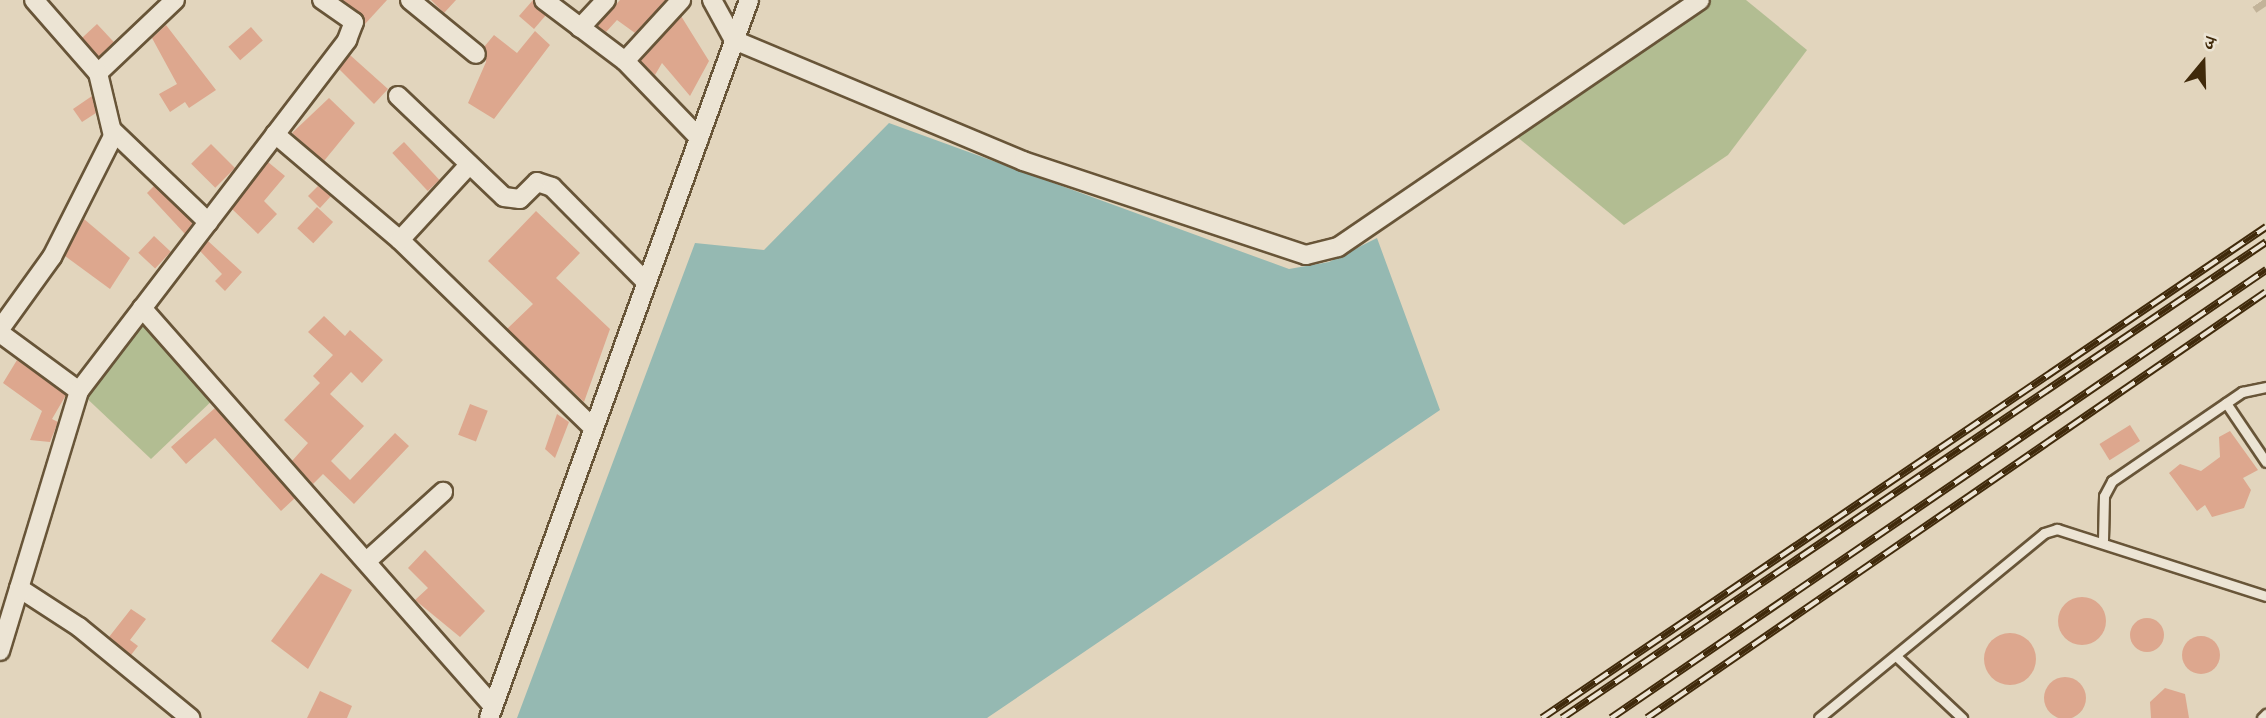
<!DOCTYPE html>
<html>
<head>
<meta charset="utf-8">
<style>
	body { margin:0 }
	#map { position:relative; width:2266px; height:718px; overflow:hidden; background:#e2d5bd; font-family:"EB Garamond","Noto Serif Devanagari",serif }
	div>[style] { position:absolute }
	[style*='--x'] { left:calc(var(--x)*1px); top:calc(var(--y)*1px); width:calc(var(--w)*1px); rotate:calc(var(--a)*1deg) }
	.green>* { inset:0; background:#b2bd92 }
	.water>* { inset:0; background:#95b9b2 }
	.building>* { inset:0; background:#dda78e; transform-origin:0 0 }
	.round { border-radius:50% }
	.secondary-tunnel>* { height:23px; margin-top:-11.5px; transform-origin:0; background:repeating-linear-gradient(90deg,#c2b399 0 23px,transparent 0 34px) }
	.roads { filter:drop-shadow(2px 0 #685538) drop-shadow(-2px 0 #685538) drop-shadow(0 2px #685538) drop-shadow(0 -2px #685538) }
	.lane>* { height:9px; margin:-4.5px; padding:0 4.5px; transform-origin:4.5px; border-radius:4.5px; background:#ece4d4 }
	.street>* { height:18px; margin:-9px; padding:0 9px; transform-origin:9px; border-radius:9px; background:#ece4d4 }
	.rail>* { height:8px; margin-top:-4px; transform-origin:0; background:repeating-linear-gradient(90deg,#ece4d4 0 16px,#402a0b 0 32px); box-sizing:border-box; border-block:2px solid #402a0b }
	span { translate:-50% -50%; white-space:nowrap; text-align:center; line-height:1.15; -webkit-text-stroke:6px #ece4d4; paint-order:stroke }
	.north { position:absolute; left:2168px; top:28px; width:70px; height:70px; -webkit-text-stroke:5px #ece4d4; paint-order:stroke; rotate:19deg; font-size:19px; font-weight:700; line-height:28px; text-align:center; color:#402a0b }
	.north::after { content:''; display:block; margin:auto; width:24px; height:32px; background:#402a0b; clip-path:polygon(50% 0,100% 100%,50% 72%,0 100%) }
</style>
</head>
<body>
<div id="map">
	<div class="green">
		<div style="clip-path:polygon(1704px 0,1746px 0,1807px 50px,1728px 155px,1624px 225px,1510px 131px)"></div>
		<div style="clip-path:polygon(142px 308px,218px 395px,151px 459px,79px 391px)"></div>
	</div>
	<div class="water">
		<div style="clip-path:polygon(889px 123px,1289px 269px,1329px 262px,1377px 238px,1440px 410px,987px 718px,517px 718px,695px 243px,764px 250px)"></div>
	</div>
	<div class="building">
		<div style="clip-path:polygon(342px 0,387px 0,365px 24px)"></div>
		<div style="clip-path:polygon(431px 0,456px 0,444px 13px)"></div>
		<div style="clip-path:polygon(533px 0,546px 15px,534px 29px,519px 16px)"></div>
		<div style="clip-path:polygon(620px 0,666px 0,635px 33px,617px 20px,606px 32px,597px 26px)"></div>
		<div style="clip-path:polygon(681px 16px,709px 61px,690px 96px,662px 63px,655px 75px,641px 61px)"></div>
		<div style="left:97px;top:24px;width:25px;height:21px;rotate:47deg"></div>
		<div style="clip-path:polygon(166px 25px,216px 90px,189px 108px,185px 102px,170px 112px,159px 94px,177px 84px,152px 38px)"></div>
		<div style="left:251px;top:27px;width:18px;height:30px;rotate:49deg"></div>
		<div style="clip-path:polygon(535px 31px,550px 45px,494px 119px,468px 103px,486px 62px,484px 47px,494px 35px,517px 53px)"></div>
		<div style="clip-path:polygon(350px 55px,388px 89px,374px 104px,339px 69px)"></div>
		<div style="clip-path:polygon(92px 96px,96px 113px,82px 122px,73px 109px)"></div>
		<div style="clip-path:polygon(329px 98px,355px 123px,324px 161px,292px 133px)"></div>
		<div style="left:404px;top:142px;width:52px;height:16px;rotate:47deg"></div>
		<div style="left:211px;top:144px;width:34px;height:28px;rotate:45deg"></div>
		<div style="clip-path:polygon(268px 162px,285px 176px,264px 201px,277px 214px,258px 234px,232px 209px)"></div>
		<div style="clip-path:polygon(154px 186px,193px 223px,185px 234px,147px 193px)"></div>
		<div style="clip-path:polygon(318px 186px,331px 196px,320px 208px,308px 196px)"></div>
		<div style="left:317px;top:207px;width:22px;height:29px;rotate:43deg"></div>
		<div style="clip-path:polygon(536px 211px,580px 253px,556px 278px,610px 329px,584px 402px,507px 329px,533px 304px,488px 261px)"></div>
		<div style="clip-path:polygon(84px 219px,130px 258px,110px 289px,65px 256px)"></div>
		<div style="left:154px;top:236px;width:23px;height:23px;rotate:43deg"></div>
		<div style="clip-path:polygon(208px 241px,242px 272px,225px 291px,215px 281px,222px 274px,200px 251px)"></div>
		<div style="clip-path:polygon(324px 316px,345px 336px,350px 330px,383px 360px,362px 383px,351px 372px,330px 394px,364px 426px,331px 461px,350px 480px,395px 433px,409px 446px,354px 504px,323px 474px,313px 484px,292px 461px,308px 443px,284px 420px,320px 383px,313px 376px,333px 355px,308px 332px)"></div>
		<div style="clip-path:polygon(17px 360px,66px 395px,52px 419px,58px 422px,50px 442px,30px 440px,42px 411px,3px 383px)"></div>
		<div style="left:470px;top:404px;width:19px;height:33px;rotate:21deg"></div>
		<div style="clip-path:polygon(215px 408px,295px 498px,281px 511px,215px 438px,186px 464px,171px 447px)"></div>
		<div style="clip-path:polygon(557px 414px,569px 422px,555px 458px,545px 449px)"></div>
		<div style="left:2130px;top:425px;width:19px;height:36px;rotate:58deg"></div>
		<div style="clip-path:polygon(2230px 431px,2258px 470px,2243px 478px,2251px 490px,2244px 508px,2212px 517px,2205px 505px,2197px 511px,2169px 473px,2180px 464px,2201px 471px,2220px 457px,2219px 437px)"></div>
		<div style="clip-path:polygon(425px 550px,485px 611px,460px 637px,415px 600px,428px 588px,408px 568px)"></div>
		<div style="clip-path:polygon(321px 573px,352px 590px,308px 669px,271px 641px)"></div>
		<div class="round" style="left:2058px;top:597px;width:48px;height:48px"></div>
		<div style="clip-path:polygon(131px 609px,146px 619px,130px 640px,138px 646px,131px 655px,109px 637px)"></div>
		<div class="round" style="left:2130px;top:618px;width:34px;height:34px"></div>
		<div class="round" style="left:1984px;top:633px;width:52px;height:52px"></div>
		<div class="round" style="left:2182px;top:636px;width:38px;height:38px"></div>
		<div class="round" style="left:2044px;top:677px;width:42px;height:42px"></div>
		<div style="clip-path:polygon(2165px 688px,2185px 694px,2189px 718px,2151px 718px,2150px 702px)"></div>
		<div style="clip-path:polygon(320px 691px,352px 706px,347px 718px,307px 718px)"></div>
	</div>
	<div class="secondary-tunnel">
		<div style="--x:2262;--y:0;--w:7;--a:56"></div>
	</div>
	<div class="roads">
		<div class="lane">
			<div style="--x:2226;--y:403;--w:71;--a:55.9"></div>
			<div style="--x:2103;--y:540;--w:44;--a:-88.7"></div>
			<div style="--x:2104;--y:496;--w:17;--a:-62"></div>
			<div style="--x:2112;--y:481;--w:158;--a:-34.4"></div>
			<div style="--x:2242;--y:392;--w:25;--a:-12"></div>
			<div style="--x:1896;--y:656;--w:91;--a:43.2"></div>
			<div style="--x:1819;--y:718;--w:291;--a:-39.4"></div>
			<div style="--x:2044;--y:533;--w:14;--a:-17"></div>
			<div style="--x:2057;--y:529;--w:219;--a:17.8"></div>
			<div style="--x:2262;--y:718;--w:6;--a:-45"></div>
		</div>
		<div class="street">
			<div style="--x:410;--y:0;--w:85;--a:39.3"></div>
			<div style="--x:544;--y:0;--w:101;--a:37"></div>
			<div style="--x:625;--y:61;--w:107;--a:46.1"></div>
			<div style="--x:712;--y:0;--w:46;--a:61.2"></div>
			<div style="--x:734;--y:40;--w:313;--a:22.7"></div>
			<div style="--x:1023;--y:161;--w:298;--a:18.4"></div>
			<div style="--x:1306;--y:255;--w:33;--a:-14"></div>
			<div style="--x:1338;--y:247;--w:438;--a:-34.3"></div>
			<div style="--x:580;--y:28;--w:38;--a:-47"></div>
			<div style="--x:625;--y:61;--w:83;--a:-47.4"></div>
			<div style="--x:98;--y:73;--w:106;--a:-43.5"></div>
			<div style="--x:398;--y:96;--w:146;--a:43.6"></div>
			<div style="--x:504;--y:197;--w:16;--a:7"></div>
			<div style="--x:520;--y:199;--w:24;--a:-45"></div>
			<div style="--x:537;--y:182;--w:16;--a:18"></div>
			<div style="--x:552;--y:187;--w:132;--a:45.3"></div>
			<div style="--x:113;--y:131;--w:132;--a:43.8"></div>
			<div style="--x:275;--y:134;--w:164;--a:40.3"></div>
			<div style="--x:400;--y:240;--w:267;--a:44.2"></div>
			<div style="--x:400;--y:240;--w:102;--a:-47.4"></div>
			<div style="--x:142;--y:308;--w:531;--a:48.59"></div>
			<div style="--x:0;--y:329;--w:89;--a:-54.2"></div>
			<div style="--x:52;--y:257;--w:136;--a:-63.2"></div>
			<div style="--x:113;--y:136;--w:65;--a:-103.4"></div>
			<div style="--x:98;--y:73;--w:97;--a:-131.2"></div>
			<div style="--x:0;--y:333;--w:98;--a:36.3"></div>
			<div style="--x:369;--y:559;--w:100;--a:-42.2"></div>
			<div style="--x:19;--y:588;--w:72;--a:33"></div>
			<div style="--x:79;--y:627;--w:144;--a:39.3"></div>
			<div style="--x:0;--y:651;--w:272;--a:-73.1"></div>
			<div style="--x:79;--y:391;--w:442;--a:-52.6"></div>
			<div style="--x:347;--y:40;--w:19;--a:-69"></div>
			<div style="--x:354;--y:22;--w:39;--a:-145"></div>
			<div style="--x:489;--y:718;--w:764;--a:-70.09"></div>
		</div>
	</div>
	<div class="rail">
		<div style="--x:1542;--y:718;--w:875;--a:-34.14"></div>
		<div style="--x:1562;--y:718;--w:850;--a:-34.06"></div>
		<div style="--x:1611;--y:718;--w:794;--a:-34.37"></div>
		<div style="--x:1647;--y:718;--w:751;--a:-34.54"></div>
	</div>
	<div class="north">उ</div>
</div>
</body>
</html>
